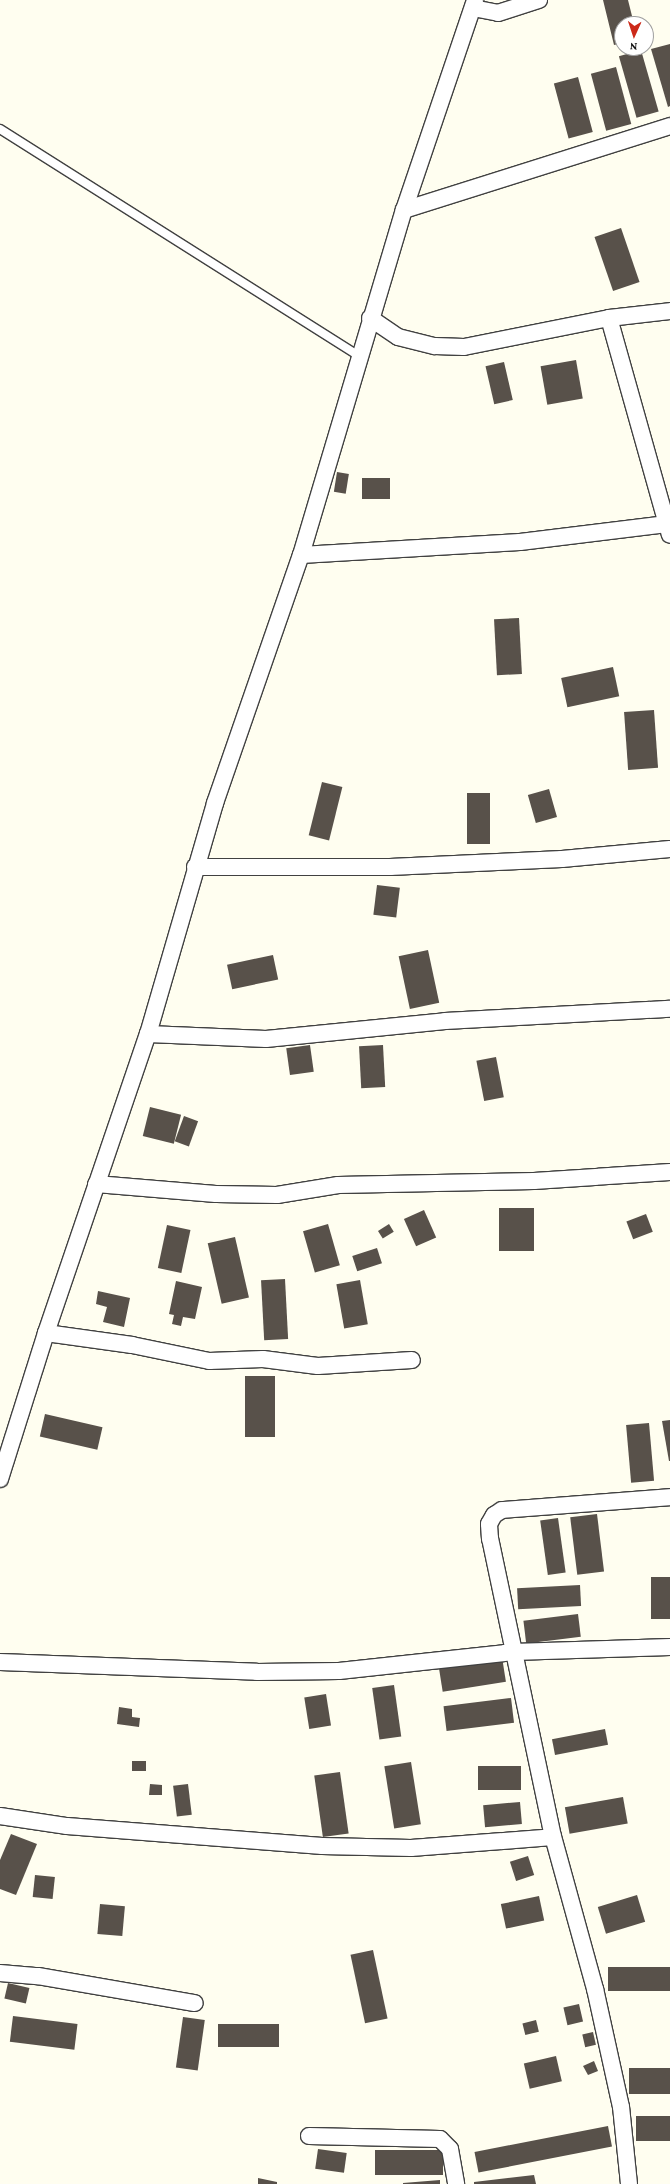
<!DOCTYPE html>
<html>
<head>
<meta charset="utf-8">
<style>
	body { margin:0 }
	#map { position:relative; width:670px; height:2184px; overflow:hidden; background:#fffef0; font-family:"Crimson Pro",serif }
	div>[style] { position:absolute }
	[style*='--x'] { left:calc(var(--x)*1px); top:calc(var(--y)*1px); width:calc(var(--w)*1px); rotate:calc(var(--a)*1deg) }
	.building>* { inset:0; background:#58514a; transform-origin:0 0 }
	.roads { filter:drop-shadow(1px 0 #414141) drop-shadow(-1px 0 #414141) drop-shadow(0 1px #414141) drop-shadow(0 -1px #414141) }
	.lane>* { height:8px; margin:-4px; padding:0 4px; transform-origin:4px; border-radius:4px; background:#fff }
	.street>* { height:16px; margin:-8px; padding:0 8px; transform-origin:8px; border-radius:8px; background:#fff }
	span { translate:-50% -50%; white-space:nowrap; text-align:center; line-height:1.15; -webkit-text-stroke:4px #fff; paint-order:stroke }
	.north { position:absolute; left:614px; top:16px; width:40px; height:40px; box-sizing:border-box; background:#fff; border:1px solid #9f9f9f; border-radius:50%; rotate:183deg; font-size:11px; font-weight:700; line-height:16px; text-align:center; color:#0e0e0e }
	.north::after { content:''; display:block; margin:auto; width:14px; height:18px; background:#cc2919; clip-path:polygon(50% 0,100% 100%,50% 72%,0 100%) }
</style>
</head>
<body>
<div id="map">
	<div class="building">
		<div style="clip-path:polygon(603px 0,628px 0,634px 24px,622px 24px,622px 43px,614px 45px)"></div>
		<div style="clip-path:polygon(670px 44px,670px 106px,668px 107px,651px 49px)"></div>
		<div style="left:641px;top:50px;width:64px;height:23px;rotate:74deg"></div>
		<div style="left:616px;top:67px;width:59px;height:26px;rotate:75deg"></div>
		<div style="left:578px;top:77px;width:57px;height:25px;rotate:75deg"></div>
		<div style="left:621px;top:228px;width:57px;height:28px;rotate:71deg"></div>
		<div style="left:576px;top:360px;width:39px;height:36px;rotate:80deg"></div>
		<div style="left:504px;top:362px;width:39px;height:19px;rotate:77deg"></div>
		<div style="left:337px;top:472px;width:12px;height:20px;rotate:9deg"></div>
		<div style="left:362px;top:478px;width:28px;height:21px"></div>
		<div style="left:519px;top:618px;width:56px;height:25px;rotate:87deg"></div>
		<div style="left:613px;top:667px;width:30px;height:53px;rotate:78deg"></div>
		<div style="left:654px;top:710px;width:58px;height:30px;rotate:86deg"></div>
		<div style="left:322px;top:782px;width:21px;height:55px;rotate:14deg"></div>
		<div style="left:549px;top:789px;width:29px;height:22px;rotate:74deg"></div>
		<div style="left:467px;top:793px;width:23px;height:51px"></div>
		<div style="left:377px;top:885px;width:23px;height:30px;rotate:7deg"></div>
		<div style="left:428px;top:950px;width:54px;height:30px;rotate:78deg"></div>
		<div style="left:273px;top:955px;width:25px;height:47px;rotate:78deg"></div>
		<div style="left:310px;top:1045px;width:27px;height:24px;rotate:82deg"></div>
		<div style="left:383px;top:1045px;width:42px;height:24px;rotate:87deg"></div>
		<div style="left:496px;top:1057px;width:41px;height:20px;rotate:79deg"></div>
		<div style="left:150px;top:1107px;width:32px;height:30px;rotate:14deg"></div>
		<div style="left:184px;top:1116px;width:15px;height:27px;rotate:20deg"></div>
		<div style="left:499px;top:1208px;width:35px;height:43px"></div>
		<div style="left:424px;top:1210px;width:30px;height:22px;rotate:66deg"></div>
		<div style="left:646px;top:1214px;width:19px;height:21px;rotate:69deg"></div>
		<div style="left:328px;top:1224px;width:43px;height:26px;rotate:74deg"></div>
		<div style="left:389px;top:1224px;width:9px;height:13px;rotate:58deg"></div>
		<div style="left:167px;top:1225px;width:24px;height:44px;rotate:12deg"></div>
		<div style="left:235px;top:1237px;width:62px;height:28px;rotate:77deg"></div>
		<div style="left:377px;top:1248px;width:16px;height:26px;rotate:72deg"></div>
		<div style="left:285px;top:1279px;width:60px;height:24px;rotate:87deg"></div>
		<div style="left:360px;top:1280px;width:45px;height:24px;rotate:80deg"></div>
		<div style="clip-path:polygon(176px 1281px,202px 1287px,195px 1319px,183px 1317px,181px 1326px,172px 1324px,174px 1315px,169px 1314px)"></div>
		<div style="clip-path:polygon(98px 1291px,130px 1298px,124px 1327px,103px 1322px,107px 1307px,96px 1304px)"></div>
		<div style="left:245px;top:1376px;width:30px;height:61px"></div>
		<div style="left:45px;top:1414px;width:59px;height:23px;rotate:13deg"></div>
		<div style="clip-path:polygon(670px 1420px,670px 1461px,669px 1461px,662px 1421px)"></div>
		<div style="left:649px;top:1423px;width:58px;height:23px;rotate:85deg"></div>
		<div style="left:597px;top:1514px;width:58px;height:27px;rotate:83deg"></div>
		<div style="left:558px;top:1518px;width:55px;height:18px;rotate:82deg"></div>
		<div style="left:670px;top:1577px;width:42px;height:19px;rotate:90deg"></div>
		<div style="left:580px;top:1585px;width:21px;height:63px;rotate:87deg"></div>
		<div style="left:578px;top:1614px;width:23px;height:55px;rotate:83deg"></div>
		<div style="left:502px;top:1657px;width:25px;height:64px;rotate:81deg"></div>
		<div style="left:394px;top:1685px;width:52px;height:22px;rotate:82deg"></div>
		<div style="left:326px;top:1694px;width:32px;height:22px;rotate:81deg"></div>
		<div style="left:511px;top:1698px;width:25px;height:68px;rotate:83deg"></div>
		<div style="clip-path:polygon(119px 1707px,132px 1709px,132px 1717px,140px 1718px,139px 1727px,117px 1724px)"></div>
		<div style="left:605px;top:1729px;width:16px;height:54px;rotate:79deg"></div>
		<div style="left:132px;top:1761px;width:14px;height:10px"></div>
		<div style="left:411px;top:1762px;width:63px;height:27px;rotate:81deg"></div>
		<div style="left:521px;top:1766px;width:24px;height:43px;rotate:90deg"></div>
		<div style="left:340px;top:1772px;width:62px;height:26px;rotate:82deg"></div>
		<div style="clip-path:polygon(150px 1784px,162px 1785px,162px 1795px,149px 1795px)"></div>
		<div style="left:188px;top:1784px;width:31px;height:15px;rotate:83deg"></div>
		<div style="left:623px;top:1797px;width:27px;height:59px;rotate:80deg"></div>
		<div style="left:520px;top:1802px;width:22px;height:37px;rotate:85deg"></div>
		<div style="clip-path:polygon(11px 1834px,37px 1844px,16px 1895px,0 1889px,0 1860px)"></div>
		<div style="left:528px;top:1856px;width:20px;height:19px;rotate:72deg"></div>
		<div style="left:35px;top:1875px;width:20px;height:22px;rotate:6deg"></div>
		<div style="left:637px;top:1895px;width:28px;height:41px;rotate:73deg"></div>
		<div style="left:539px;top:1896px;width:25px;height:39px;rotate:78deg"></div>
		<div style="left:100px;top:1904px;width:25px;height:30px;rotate:5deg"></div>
		<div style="left:373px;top:1950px;width:70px;height:23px;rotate:78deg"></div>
		<div style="left:670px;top:1967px;width:24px;height:62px;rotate:90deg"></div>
		<div style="left:8px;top:1983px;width:22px;height:16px;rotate:13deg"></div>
		<div style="left:579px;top:2004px;width:18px;height:16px;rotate:77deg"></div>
		<div style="left:13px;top:2016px;width:65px;height:26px;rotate:7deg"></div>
		<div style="left:183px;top:2017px;width:22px;height:51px;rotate:8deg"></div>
		<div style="left:536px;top:2020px;width:12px;height:14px;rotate:76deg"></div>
		<div style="left:218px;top:2024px;width:61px;height:23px"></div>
		<div style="left:593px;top:2032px;width:13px;height:11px;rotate:77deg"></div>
		<div style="left:556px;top:2056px;width:26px;height:33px;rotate:77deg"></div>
		<div style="clip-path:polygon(594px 2061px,598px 2071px,588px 2075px,583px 2066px)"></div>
		<div style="left:670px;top:2068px;width:26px;height:41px;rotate:90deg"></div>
		<div style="left:670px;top:2116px;width:25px;height:34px;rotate:90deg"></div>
		<div style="left:608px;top:2126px;width:21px;height:136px;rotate:79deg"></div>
		<div style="left:318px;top:2149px;width:29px;height:20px;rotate:8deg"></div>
		<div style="left:443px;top:2150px;width:25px;height:68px;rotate:90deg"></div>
		<div style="clip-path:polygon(534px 2175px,536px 2184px,474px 2184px,474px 2182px)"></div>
		<div style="clip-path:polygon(258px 2178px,277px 2182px,277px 2184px,258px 2184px)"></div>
		<div style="clip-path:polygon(440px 2180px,440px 2184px,403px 2184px,403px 2183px)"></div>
	</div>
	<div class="roads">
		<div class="lane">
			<div style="--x:0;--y:129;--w:425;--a:32.3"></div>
		</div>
		<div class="street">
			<div style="--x:473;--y:8;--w:25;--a:11"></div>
			<div style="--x:498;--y:13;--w:43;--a:-17.6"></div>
			<div style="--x:404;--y:210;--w:279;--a:-17.5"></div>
			<div style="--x:370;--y:318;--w:34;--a:34"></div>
			<div style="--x:398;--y:337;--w:38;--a:14"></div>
			<div style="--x:435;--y:346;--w:29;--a:2"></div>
			<div style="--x:464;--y:347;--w:148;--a:-11.3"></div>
			<div style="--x:609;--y:318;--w:61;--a:-6.5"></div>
			<div style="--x:609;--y:318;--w:214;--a:74.3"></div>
			<div style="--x:667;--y:524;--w:3;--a:0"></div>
			<div style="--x:301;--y:555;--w:219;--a:-3.4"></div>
			<div style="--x:520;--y:542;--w:148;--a:-7"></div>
			<div style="--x:667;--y:524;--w:11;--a:75"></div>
			<div style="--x:195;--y:867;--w:195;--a:0"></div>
			<div style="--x:390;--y:867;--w:172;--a:-2.7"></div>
			<div style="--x:562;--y:859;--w:108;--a:-5.3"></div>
			<div style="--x:148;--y:1034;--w:118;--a:2.4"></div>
			<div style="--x:266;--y:1039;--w:180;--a:-5.7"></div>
			<div style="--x:445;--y:1021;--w:225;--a:-3.1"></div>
			<div style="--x:96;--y:1184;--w:120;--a:4.8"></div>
			<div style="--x:216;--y:1194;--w:61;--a:0.9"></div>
			<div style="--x:277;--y:1195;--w:62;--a:-9.3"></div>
			<div style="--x:338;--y:1185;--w:196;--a:-1.2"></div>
			<div style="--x:534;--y:1181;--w:136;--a:-3.8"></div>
			<div style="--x:46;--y:1333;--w:87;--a:7.9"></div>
			<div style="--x:132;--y:1345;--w:79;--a:11.7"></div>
			<div style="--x:209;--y:1361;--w:54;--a:-2.1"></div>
			<div style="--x:263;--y:1359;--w:55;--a:7.3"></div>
			<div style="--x:318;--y:1366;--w:94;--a:-3.7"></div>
			<div style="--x:0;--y:1479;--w:153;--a:-72.5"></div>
			<div style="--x:46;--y:1333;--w:316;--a:-71.2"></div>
			<div style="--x:148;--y:1034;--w:241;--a:-73.8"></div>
			<div style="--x:215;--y:803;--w:262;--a:-70.9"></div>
			<div style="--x:301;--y:555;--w:360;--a:-73.4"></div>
			<div style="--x:404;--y:210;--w:222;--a:-71.3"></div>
			<div style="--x:0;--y:1662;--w:257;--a:2.2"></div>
			<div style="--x:257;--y:1672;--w:82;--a:-0.7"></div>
			<div style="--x:339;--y:1671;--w:175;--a:-6.2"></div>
			<div style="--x:513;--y:1652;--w:157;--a:-1.8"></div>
			<div style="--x:0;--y:1816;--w:68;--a:8.5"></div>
			<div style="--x:67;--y:1826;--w:256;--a:4.5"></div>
			<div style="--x:322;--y:1846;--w:89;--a:1.3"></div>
			<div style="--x:411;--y:1848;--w:142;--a:-4.4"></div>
			<div style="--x:0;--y:1973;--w:38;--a:5"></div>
			<div style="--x:38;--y:1976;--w:159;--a:9.8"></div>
			<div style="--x:309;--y:2136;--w:131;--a:1.3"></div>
			<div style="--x:440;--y:2139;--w:14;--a:45"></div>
			<div style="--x:450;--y:2149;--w:36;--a:80"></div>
			<div style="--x:629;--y:2184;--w:77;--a:-95.9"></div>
			<div style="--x:621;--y:2107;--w:121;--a:-102.4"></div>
			<div style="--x:595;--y:1989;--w:158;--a:-105.4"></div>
			<div style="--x:553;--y:1837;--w:305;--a:-101.9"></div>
			<div style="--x:490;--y:1539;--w:15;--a:-94"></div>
			<div style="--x:489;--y:1524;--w:10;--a:-61"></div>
			<div style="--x:494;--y:1515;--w:9;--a:-32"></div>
			<div style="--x:502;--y:1510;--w:169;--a:-4.4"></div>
		</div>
	</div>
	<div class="north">N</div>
</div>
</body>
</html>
